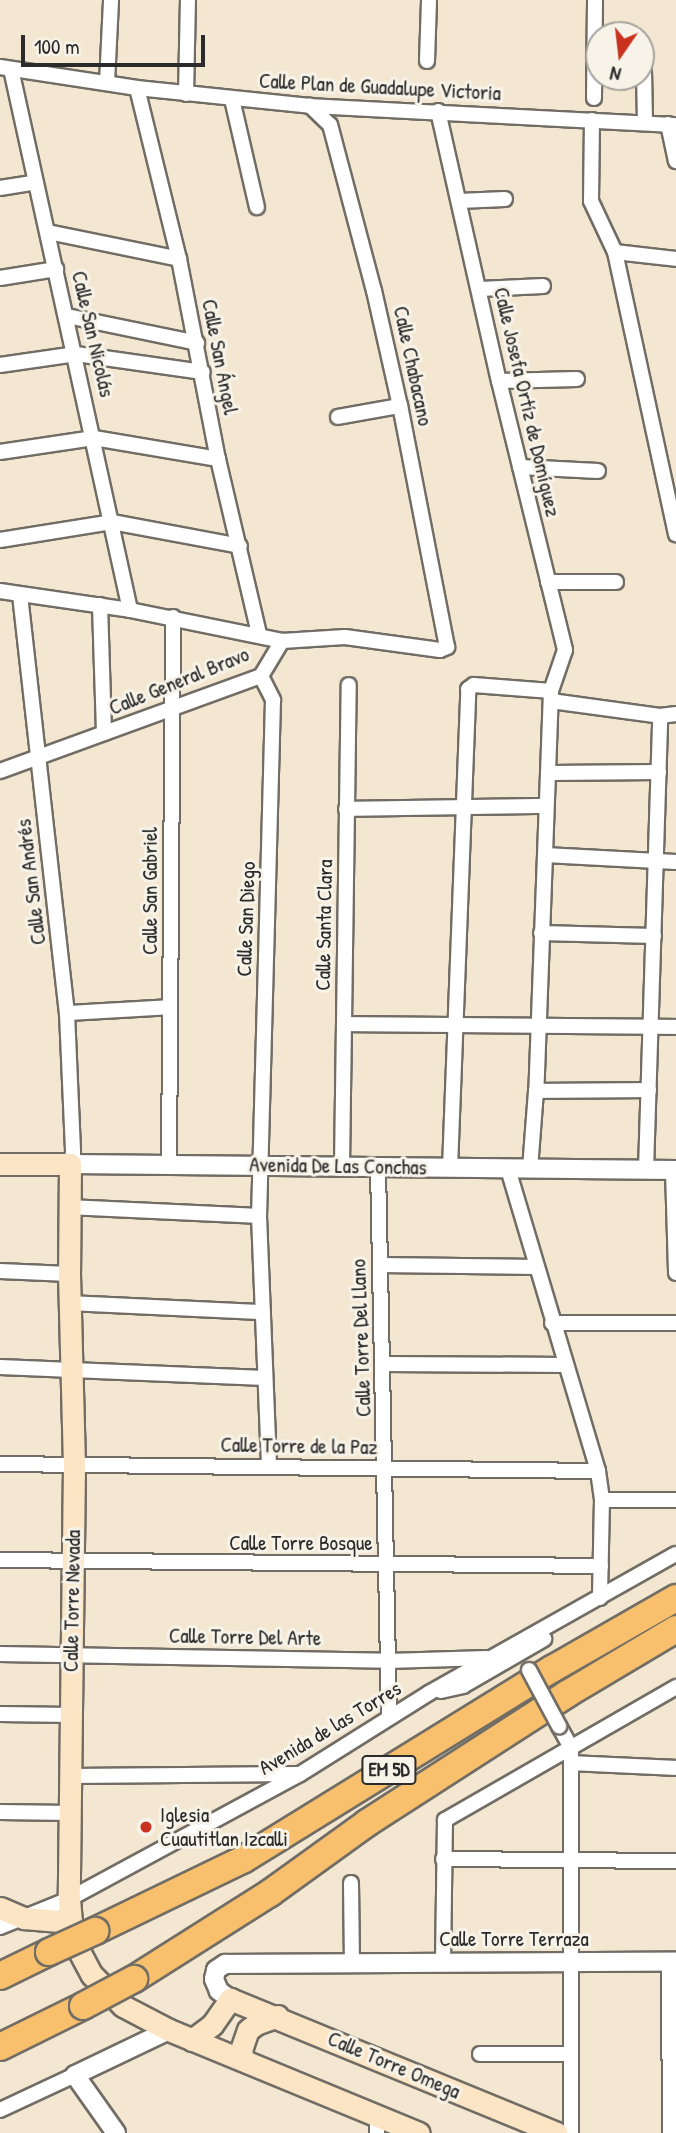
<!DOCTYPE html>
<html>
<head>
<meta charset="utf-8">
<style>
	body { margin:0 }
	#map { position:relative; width:676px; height:2133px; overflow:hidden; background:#f4e7d2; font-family:"Patrick Hand",sans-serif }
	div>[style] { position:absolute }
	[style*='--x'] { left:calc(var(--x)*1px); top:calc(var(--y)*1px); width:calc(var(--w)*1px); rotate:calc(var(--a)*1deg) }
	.roads { filter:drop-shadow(2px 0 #716d65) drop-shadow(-2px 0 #716d65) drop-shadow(0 2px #716d65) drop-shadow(0 -2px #716d65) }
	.minor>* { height:14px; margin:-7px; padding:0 7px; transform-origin:7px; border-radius:7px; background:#fff }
	.tertiary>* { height:18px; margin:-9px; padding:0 9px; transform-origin:9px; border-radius:9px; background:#fff }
	.secondary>* { height:21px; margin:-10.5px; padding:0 10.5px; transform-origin:10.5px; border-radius:10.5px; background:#fce5c4 }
	.motorway>* { height:26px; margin:-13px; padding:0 13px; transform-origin:13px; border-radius:13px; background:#f8bf6c }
	.bridges { filter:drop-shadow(2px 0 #716d65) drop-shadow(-2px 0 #716d65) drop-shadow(0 2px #716d65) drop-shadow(0 -2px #716d65) }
	.minor-bridge>* { height:14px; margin:-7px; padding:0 7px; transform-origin:7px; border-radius:7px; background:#fff }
	.motorway-bridge>* { height:26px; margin:-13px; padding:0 13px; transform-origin:13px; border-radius:13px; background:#f8bf6c }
	.dots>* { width:19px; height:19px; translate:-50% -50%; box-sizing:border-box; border:4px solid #f7f3e8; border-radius:50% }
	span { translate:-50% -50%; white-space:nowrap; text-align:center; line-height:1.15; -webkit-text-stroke:6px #f7f3e8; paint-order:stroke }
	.shield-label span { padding:2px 5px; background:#f7f3e8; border:2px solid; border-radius:5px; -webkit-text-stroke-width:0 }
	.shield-label { font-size:19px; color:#2b2b2b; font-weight:700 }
	.street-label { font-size:21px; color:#2b2b2b }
	.poi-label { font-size:21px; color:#2b2b2b }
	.left { translate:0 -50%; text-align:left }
	.north { position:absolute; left:585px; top:21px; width:70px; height:70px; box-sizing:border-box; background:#f7f3e8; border:2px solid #a5a39c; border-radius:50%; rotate:194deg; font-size:19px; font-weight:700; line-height:28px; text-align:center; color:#2b2b2b }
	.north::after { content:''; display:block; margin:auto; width:24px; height:32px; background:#c8321e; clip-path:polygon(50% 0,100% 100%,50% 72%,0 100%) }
	.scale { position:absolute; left:21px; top:35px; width:184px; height:32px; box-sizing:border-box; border:4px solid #2b2b2b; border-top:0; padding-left:9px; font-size:21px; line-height:24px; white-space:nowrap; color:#2b2b2b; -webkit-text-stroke:5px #f7f3e8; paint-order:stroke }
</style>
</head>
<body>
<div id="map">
	<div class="roads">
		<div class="minor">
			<div style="--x:427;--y:61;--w:61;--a:-88.1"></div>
			<div style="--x:0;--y:67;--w:139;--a:8.7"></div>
			<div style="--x:137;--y:88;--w:174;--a:5.9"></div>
			<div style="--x:310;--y:106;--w:366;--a:3"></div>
			<div style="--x:11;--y:69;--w:554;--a:77.59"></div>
			<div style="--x:644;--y:71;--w:52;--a:88.9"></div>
			<div style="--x:107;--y:83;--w:83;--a:-87.2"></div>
			<div style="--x:137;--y:88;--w:176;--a:76.2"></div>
			<div style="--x:179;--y:259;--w:204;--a:79"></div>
			<div style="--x:218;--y:459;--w:180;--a:76.8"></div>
			<div style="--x:186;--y:94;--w:94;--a:-88.8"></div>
			<div style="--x:594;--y:98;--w:98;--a:-89.4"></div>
			<div style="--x:232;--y:99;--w:111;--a:77"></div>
			<div style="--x:438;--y:111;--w:277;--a:77.3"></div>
			<div style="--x:499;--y:381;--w:277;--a:76.2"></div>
			<div style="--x:565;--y:650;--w:43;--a:108.9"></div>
			<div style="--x:551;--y:691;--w:400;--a:92.1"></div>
			<div style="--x:536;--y:1091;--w:78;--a:94.4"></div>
			<div style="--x:592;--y:120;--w:81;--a:90.7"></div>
			<div style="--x:591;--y:201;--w:56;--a:64.8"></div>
			<div style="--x:615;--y:252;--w:289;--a:77.8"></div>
			<div style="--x:668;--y:124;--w:38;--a:78"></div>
			<div style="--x:0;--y:188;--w:36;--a:-9"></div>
			<div style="--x:459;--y:201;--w:46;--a:-2.5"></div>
			<div style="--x:48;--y:232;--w:134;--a:11.6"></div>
			<div style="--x:615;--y:252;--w:61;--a:6.5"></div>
			<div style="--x:0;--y:278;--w:57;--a:-9.1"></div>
			<div style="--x:480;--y:289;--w:63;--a:-2.7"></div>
			<div style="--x:67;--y:316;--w:133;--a:11.7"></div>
			<div style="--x:0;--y:365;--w:77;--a:-8.2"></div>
			<div style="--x:76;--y:354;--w:128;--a:8.1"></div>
			<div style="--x:499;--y:381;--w:78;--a:-1.5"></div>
			<div style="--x:338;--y:417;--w:63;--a:-10.1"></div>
			<div style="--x:0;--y:452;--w:95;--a:-8.5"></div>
			<div style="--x:94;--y:438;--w:126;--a:9.6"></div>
			<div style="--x:520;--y:467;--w:78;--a:2.9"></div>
			<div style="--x:0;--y:540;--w:113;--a:-9.1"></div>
			<div style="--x:112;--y:522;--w:130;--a:10.6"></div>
			<div style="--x:548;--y:582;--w:68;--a:0"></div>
			<div style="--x:0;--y:591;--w:131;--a:8.3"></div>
			<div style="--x:130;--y:610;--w:155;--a:11.5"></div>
			<div style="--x:282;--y:641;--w:63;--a:-3.6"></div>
			<div style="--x:345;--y:637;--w:96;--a:7.8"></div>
			<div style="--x:440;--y:650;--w:8;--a:-23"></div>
			<div style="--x:447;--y:647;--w:246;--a:-101"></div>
			<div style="--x:400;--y:406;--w:118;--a:-102.7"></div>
			<div style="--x:374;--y:291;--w:172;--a:-104.8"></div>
			<div style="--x:330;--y:125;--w:28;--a:-136"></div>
			<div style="--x:20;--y:595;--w:421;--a:83.6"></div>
			<div style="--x:67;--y:1013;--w:140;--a:87.5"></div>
			<div style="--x:73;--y:1153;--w:11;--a:105"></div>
			<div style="--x:100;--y:605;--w:128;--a:88.2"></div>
			<div style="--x:261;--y:676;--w:27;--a:63"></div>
			<div style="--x:273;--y:700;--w:516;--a:91.55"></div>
			<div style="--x:259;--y:1216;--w:250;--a:87.7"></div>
			<div style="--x:551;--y:701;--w:110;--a:7.8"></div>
			<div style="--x:0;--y:771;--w:278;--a:-20"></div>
			<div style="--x:261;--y:676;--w:41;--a:-59"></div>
			<div style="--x:550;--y:773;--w:109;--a:-0.5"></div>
			<div style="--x:346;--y:809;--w:200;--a:-0.9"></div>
			<div style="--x:545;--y:855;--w:131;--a:3.1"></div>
			<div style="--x:541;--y:933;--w:113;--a:1.5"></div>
			<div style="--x:67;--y:1013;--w:103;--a:-3.3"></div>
			<div style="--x:344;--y:1024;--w:332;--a:0.5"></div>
			<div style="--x:536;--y:1091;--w:113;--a:-0.5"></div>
			<div style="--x:169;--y:1165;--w:548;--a:-89.58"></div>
			<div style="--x:342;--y:1166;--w:481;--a:-89.2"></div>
			<div style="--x:378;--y:1167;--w:550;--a:88.85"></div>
			<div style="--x:450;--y:1168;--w:479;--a:-87.8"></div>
			<div style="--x:468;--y:689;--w:7;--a:-34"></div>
			<div style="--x:474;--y:685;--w:77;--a:4.5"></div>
			<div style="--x:508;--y:1169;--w:315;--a:73.4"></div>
			<div style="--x:598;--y:1471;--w:29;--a:82"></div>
			<div style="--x:602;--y:1500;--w:98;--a:91.2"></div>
			<div style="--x:646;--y:1170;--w:454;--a:-88.2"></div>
			<div style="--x:660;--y:716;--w:16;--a:-7"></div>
			<div style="--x:673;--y:1170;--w:103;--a:88.3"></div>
			<div style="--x:69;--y:1207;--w:190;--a:2.7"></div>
			<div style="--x:380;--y:1265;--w:155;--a:0.7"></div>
			<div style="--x:0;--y:1271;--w:69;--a:2.5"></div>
			<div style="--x:70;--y:1303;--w:193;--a:2.7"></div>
			<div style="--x:552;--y:1323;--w:124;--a:0"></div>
			<div style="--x:384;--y:1364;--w:182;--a:0.3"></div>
			<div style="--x:0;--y:1367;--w:265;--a:2.4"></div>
			<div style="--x:0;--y:1464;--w:598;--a:0.67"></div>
			<div style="--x:602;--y:1500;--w:74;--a:0"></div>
			<div style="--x:0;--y:1560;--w:601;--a:0.57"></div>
			<div style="--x:0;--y:1654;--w:388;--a:1"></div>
			<div style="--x:388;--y:1661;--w:99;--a:-1.7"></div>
			<div style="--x:441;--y:1691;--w:23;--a:-13"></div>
			<div style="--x:463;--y:1686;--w:94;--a:-30.1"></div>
			<div style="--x:0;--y:1714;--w:71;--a:0.8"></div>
			<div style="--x:559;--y:1726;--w:25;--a:61"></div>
			<div style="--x:571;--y:1748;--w:385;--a:90"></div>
			<div style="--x:571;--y:1763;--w:105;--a:2.7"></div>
			<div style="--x:71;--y:1776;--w:226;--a:-0.5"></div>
			<div style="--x:0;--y:1812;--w:70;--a:0.8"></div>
			<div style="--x:443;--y:1859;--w:233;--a:0.5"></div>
			<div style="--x:351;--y:1883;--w:78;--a:89.3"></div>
			<div style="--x:0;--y:1927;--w:74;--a:-22.1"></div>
			<div style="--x:69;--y:1899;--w:263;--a:-28.4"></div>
			<div style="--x:300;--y:1774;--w:152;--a:-32.1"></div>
			<div style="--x:429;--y:1693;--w:283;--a:-29.4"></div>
			<div style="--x:669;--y:1962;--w:171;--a:89.7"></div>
			<div style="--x:443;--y:1963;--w:143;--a:-89.2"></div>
			<div style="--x:445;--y:1820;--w:267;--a:-29.9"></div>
			<div style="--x:480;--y:2054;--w:91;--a:0"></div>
			<div style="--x:0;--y:2110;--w:83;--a:-25"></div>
			<div style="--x:377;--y:2115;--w:18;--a:90"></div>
		</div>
		<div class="tertiary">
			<div style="--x:70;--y:1164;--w:606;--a:0.57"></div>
			<div style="--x:230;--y:1999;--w:14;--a:-144"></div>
			<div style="--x:219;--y:1991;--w:13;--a:-113"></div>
			<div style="--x:214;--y:1979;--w:9;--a:-77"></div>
			<div style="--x:216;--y:1970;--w:11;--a:-34"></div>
			<div style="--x:225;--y:1964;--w:451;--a:-0.3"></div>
			<div style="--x:116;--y:2133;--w:71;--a:-125.3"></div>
			<div style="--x:75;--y:2075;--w:104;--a:-25.6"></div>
		</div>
		<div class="secondary">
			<div style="--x:0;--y:1164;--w:70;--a:0"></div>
			<div style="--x:70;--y:1164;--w:110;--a:90.5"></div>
			<div style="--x:69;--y:1274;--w:192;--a:88.5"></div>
			<div style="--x:74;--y:1466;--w:433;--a:90.7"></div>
			<div style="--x:69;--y:1899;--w:23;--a:85"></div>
			<div style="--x:71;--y:1922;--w:30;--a:75"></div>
			<div style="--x:79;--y:1951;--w:27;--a:62"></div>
			<div style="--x:92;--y:1975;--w:44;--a:45"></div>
			<div style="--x:123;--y:2006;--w:52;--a:27.6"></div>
			<div style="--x:169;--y:2030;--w:270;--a:22.4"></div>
			<div style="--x:0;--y:1908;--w:26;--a:23"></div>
			<div style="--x:24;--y:1918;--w:47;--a:4.9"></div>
			<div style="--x:192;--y:2040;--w:25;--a:-37"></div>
			<div style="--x:212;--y:2025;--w:32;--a:-55"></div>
			<div style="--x:230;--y:1999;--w:353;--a:22.3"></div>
			<div style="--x:243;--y:2060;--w:10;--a:-101"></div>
			<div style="--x:241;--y:2050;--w:21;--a:-71"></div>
			<div style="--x:248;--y:2030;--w:10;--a:-37"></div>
			<div style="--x:256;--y:2024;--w:23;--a:-20"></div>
		</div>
		<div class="motorway">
			<div style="--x:95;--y:1931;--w:165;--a:-25.8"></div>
			<div style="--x:244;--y:1859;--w:362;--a:-31.7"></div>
			<div style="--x:552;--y:1669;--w:143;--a:-29.8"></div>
			<div style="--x:0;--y:1976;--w:55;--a:-26.1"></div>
			<div style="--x:134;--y:1979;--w:161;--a:-32.3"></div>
			<div style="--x:270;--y:1893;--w:120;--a:-35.8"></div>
			<div style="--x:367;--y:1823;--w:238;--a:-32.8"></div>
			<div style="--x:567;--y:1694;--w:127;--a:-30.8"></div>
			<div style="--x:0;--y:2047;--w:93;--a:-26.3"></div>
		</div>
	</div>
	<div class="bridges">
		<div class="minor-bridge">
			<div style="--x:529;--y:1670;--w:64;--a:61.8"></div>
		</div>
		<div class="motorway-bridge">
			<div style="--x:49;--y:1952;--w:51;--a:-24.5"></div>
			<div style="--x:83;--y:2006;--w:58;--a:-27.9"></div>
		</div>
	</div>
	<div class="dots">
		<div style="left:146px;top:1827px;background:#c8321e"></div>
	</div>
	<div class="shield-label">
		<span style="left:389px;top:1770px">EM 5D</span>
	</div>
	<div class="street-label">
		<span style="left:380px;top:87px;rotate:3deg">Calle Plan de Guadalupe Victoria</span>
		<span style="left:93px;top:334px;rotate:77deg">Calle San Nicolás</span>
		<span style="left:220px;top:357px;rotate:79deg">Calle San Ángel</span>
		<span style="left:413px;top:366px;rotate:78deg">Calle Chabacano</span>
		<span style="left:527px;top:402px;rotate:77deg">Calle Josefa Ortíz de Domíguez</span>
		<span style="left:179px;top:681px;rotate:-22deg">Calle General Bravo</span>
		<span style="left:31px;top:882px;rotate:-97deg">Calle San Andrés</span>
		<span style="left:150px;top:891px;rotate:-90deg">Calle San Gabriel</span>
		<span style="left:246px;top:919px;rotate:-88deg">Calle San Diego</span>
		<span style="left:324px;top:925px;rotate:-89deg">Calle Santa Clara</span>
		<span style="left:338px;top:1166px;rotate:1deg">Avenida De Las Conchas</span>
		<span style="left:361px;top:1338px;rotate:-92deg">Calle Torre Del Llano</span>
		<span style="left:299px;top:1446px;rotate:1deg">Calle Torre de la Paz</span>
		<span style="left:301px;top:1543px">Calle Torre Bosque</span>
		<span style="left:72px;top:1601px;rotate:-89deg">Calle Torre Nevada</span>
		<span style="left:245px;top:1637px;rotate:1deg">Calle Torre Del Arte</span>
		<span style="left:330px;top:1728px;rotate:-31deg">Avenida de las Torres</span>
		<span style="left:514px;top:1939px">Calle Torre Terraza</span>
		<span style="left:394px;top:2065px;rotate:23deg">Calle Torre Omega</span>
	</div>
	<div class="poi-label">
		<span class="left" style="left:160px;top:1827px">Iglesia<br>Cuautitlan Izcalli</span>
	</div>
	<div class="north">N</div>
	<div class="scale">100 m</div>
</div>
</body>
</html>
